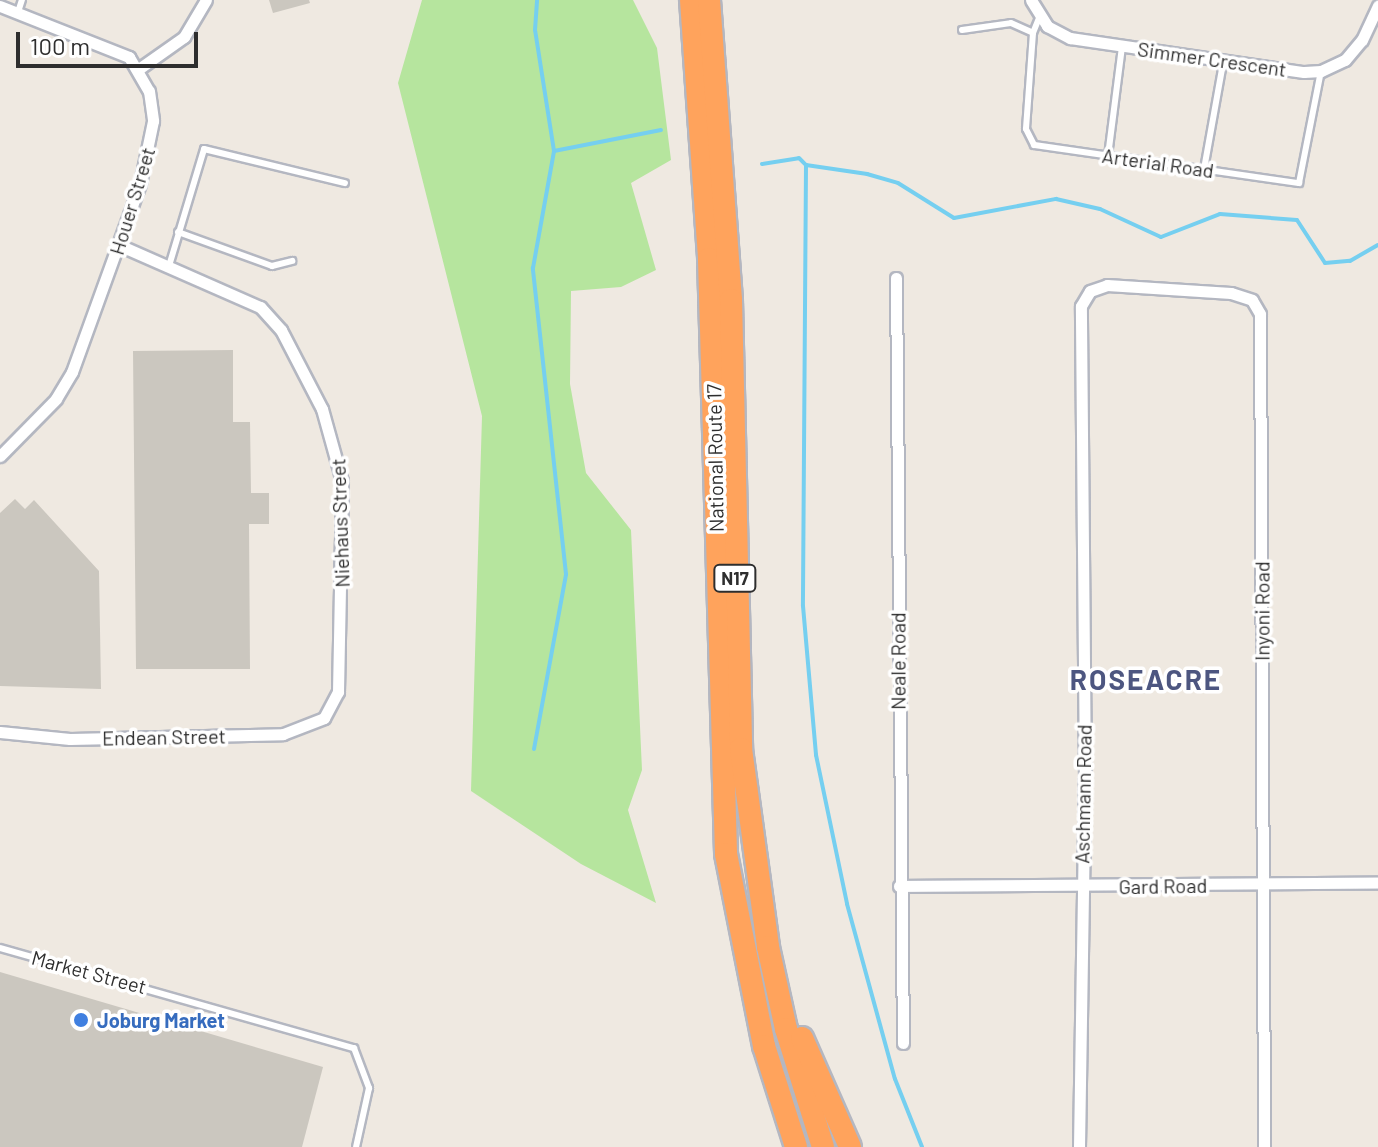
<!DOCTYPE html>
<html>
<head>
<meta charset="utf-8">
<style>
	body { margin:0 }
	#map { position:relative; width:1378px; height:1147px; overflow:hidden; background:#efe9e1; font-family:Barlow,sans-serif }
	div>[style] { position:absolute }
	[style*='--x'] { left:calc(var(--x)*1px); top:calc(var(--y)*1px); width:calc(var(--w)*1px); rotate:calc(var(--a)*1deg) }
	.green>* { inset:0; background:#b6e59e }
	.stream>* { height:4px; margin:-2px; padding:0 2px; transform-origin:2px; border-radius:2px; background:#75cff0 }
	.building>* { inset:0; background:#cbc7bf }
	.roads { filter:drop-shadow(2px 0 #b4b7c1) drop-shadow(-2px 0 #b4b7c1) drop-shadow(0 2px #b4b7c1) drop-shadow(0 -2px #b4b7c1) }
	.service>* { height:6px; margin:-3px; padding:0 3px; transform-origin:3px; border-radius:3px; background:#fff }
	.minor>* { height:11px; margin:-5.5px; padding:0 5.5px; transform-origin:5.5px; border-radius:5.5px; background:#fff }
	.motorway>* { height:22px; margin:-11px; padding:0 11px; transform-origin:11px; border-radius:11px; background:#ffa35c }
	.dots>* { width:22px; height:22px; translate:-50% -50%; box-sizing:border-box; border:4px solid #fff; border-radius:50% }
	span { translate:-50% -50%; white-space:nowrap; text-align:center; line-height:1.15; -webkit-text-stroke:7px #fff; paint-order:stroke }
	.shield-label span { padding:2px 6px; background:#fff; border:2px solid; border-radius:6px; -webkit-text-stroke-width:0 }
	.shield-label { font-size:18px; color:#2e2e2e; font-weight:700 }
	.street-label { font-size:20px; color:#2e2e2e }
	.shop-label { font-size:20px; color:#366cbe; font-weight:700 }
	.left { translate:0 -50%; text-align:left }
	.district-label { font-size:28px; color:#4d5680; font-weight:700; letter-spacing:2px }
	.scale { position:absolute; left:16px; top:32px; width:182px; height:36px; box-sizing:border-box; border:4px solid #2e2e2e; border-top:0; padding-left:10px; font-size:24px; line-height:28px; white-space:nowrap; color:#2e2e2e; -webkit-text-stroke:6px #fff; paint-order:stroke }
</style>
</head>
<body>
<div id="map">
	<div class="green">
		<div style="clip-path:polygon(422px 0,633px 0,657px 48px,671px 160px,631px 183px,656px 270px,621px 287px,571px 291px,570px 384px,586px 473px,631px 530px,642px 770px,628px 810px,656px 903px,581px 864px,471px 791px,482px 416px,398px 83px)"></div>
	</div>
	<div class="stream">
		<div style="--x:554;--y:151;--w:109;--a:-11.1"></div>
		<div style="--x:762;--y:164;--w:37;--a:-9"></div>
		<div style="--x:799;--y:158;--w:10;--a:45"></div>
		<div style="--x:806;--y:165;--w:62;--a:8.4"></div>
		<div style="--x:867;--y:174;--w:32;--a:16"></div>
		<div style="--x:898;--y:183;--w:66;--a:32"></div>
		<div style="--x:954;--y:218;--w:104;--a:-10.6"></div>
		<div style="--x:1056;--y:199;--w:45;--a:12.8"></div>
		<div style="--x:1100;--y:209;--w:67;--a:24.7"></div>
		<div style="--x:1161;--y:237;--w:63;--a:-21.3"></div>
		<div style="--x:1220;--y:214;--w:77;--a:4.5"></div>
		<div style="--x:1297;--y:220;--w:51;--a:56.9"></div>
		<div style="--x:1325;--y:263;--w:25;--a:-5"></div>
		<div style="--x:1350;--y:261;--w:32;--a:-30"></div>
		<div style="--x:806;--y:165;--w:441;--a:90.4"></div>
		<div style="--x:803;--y:606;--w:150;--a:85"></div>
		<div style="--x:816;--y:755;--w:152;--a:78.2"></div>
		<div style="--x:847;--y:904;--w:181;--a:74.7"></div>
		<div style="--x:895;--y:1079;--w:73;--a:68.3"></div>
		<div style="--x:534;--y:749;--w:178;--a:-79.6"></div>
		<div style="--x:566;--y:574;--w:308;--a:-96.2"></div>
		<div style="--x:533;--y:268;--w:119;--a:-79.8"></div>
		<div style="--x:554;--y:151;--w:122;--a:-98.9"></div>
		<div style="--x:535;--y:30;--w:30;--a:-86"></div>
	</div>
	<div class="building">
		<div style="clip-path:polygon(269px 0,309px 0,310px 3px,273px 13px)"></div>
		<div style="clip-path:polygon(233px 350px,233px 422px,250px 422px,251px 493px,269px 493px,269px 524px,249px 524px,250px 669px,136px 669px,133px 351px)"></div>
		<div style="clip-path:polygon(15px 499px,25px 509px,34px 500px,99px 571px,101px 689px,0 686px,0 513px)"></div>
		<div style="clip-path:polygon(0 972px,323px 1067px,302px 1147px,0 1147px)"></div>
	</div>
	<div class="roads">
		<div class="service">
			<div style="--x:18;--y:12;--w:13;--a:-72"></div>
			<div style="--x:1039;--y:18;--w:16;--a:112"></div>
			<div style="--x:1033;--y:33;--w:96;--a:94.2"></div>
			<div style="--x:1026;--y:129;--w:18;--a:63"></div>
			<div style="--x:1034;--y:145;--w:268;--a:8.2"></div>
			<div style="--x:1299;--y:183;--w:114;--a:-78.9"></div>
			<div style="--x:962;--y:30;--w:49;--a:-8.1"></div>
			<div style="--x:1011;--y:23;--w:24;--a:24"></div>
			<div style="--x:1108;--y:156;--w:110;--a:-82.7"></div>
			<div style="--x:1204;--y:169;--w:108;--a:-79.8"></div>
			<div style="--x:178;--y:232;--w:100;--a:19.9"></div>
			<div style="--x:272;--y:266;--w:21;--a:-14"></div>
			<div style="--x:169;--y:266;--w:122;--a:-73.3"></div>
			<div style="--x:204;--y:149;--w:145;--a:13.6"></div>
			<div style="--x:0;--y:948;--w:368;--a:15.8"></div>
			<div style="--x:354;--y:1048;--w:43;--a:69.4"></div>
			<div style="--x:369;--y:1088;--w:60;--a:102.4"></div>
		</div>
		<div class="minor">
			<div style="--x:1031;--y:0;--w:31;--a:58"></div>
			<div style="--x:1047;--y:26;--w:26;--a:28"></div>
			<div style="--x:1070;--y:38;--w:236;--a:8.3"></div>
			<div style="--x:1304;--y:72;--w:17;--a:-3"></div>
			<div style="--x:1321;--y:71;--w:26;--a:-25"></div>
			<div style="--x:1345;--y:60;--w:26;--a:-50"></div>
			<div style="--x:1362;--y:40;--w:38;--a:-65"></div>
			<div style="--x:0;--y:6;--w:139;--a:21.6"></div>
			<div style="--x:129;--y:57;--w:39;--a:60"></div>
			<div style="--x:149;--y:91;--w:30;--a:82"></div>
			<div style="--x:153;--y:121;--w:64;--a:101.7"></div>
			<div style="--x:140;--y:184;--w:200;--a:109.9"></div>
			<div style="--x:72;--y:372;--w:31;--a:121"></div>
			<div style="--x:56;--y:399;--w:80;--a:134.5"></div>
			<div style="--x:140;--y:68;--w:54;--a:-35.2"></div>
			<div style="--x:184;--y:37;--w:43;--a:-59.3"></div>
			<div style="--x:896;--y:278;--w:765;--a:89.48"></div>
			<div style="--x:0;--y:732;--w:70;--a:5.7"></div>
			<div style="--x:70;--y:739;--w:213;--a:-1.3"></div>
			<div style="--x:283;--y:734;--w:44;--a:-21.3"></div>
			<div style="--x:324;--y:718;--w:30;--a:-62"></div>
			<div style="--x:338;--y:692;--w:211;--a:-88.9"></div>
			<div style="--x:342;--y:481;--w:75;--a:-105.5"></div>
			<div style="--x:322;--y:409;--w:89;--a:-117.4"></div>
			<div style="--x:281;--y:330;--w:31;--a:-132"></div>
			<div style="--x:260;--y:307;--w:154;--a:-156.3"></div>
			<div style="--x:899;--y:886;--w:479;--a:-0.4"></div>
			<div style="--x:1079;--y:1147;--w:369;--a:-89.1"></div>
			<div style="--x:1085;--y:778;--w:472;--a:-90.5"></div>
			<div style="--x:1081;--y:306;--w:17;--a:-59"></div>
			<div style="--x:1090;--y:291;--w:18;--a:-19"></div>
			<div style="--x:1107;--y:285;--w:124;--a:3.7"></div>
			<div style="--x:1231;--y:293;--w:22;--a:18"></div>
			<div style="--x:1252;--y:300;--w:16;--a:60"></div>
			<div style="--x:1260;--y:314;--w:833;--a:89.72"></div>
		</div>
		<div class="motorway">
			<div style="--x:691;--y:0;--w:260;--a:86"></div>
			<div style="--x:709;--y:259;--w:595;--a:88.36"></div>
			<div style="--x:726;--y:854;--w:196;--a:78.8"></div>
			<div style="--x:764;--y:1046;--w:106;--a:72.4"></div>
			<div style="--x:709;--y:0;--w:301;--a:85.8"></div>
			<div style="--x:731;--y:300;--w:449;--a:88.7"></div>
			<div style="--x:741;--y:749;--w:200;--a:82.2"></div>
			<div style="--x:768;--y:947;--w:84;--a:77.6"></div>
			<div style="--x:786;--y:1029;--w:124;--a:72.6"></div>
			<div style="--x:802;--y:1038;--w:119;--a:66.2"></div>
		</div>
	</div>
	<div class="dots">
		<div style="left:81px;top:1020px;background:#3f7fe0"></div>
	</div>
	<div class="shield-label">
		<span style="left:735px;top:578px">N17</span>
	</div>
	<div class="street-label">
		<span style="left:1212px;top:59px;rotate:8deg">Simmer Crescent</span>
		<span style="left:1158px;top:163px;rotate:8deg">Arterial Road</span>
		<span style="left:132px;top:201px;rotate:-73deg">Houer Street</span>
		<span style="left:715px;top:458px;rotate:-91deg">National Route 17</span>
		<span style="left:340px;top:523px;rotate:-92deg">Niehaus Street</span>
		<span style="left:1262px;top:611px;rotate:-90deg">Inyoni Road</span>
		<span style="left:898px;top:661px;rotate:-90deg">Neale Road</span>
		<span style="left:164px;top:737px;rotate:-1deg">Endean Street</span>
		<span style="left:1083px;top:794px;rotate:-89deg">Aschmann Road</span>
		<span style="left:1163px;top:886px;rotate:-1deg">Gard Road</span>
		<span style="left:89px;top:972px;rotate:15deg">Market Street</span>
	</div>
	<div class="shop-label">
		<span class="left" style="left:97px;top:1020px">Joburg Market</span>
	</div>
	<div class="district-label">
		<span style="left:1146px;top:679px">ROSEACRE</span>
	</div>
	<div class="scale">100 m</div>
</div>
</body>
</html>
